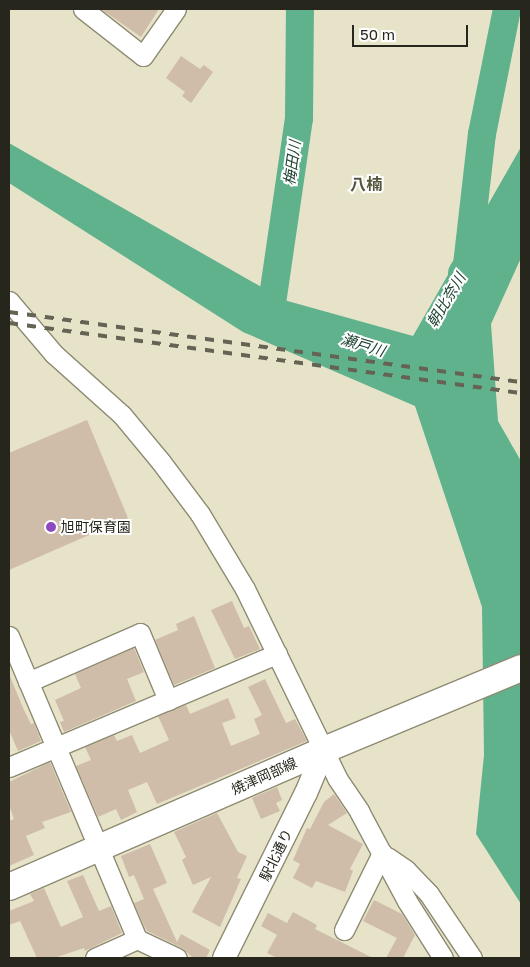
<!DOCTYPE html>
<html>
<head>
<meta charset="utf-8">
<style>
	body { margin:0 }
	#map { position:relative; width:530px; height:967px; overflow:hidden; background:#e6e3c9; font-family:"Golos Text","Noto Sans JP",sans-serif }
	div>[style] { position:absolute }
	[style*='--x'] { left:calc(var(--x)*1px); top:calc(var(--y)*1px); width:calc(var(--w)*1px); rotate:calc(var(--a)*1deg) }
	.water>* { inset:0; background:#60b28d }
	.river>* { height:28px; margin:-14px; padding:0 14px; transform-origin:14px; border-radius:14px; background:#60b28d }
	.building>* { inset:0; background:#cfbda9 }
	.roads { filter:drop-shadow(1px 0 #8e8b73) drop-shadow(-1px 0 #8e8b73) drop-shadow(0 1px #8e8b73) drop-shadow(0 -1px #8e8b73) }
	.minor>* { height:19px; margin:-9.5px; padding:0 9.5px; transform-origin:9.5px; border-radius:9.5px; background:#fff }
	.tertiary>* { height:22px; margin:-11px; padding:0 11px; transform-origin:11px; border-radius:11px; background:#fff }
	.secondary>* { height:26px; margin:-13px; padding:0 13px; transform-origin:13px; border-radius:13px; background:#fff }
	.rail>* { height:4px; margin-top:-2px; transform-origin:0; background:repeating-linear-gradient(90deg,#646354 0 9px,transparent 0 18px) }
	.dots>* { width:14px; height:14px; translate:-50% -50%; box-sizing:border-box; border:2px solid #fff; border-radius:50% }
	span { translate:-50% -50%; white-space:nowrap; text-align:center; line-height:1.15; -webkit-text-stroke:4px #fff; paint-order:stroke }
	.poi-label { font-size:14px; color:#27261c }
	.left { translate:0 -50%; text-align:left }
	.street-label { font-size:14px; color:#27261c }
	.water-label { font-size:15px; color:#1d4231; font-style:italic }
	.quarter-label { font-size:16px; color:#58553f; font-weight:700 }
	.frame { position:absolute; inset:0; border:10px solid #27261c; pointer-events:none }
	.scale { position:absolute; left:352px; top:25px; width:116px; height:22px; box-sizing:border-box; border:2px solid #27261c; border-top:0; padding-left:6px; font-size:15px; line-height:18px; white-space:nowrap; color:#27261c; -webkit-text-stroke:4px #fff; paint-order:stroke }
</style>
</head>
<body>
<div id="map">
	<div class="water">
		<div style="clip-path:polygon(9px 143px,284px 300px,413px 336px,521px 147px,521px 258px,491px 324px,498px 421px,521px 461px,521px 904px,476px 834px,484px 755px,482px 607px,415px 406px,243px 332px,9px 183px)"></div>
	</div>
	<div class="river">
		<div style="--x:462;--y:273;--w:9;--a:-58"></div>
		<div style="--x:467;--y:265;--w:132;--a:-83.5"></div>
		<div style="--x:482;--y:134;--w:127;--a:-78.7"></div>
		<div style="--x:270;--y:317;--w:200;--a:-81.7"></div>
		<div style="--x:299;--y:119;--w:110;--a:-89.5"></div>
	</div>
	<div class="building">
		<div style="clip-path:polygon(101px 9px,159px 9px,141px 37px)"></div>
		<div style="clip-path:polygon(181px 56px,200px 69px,204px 65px,213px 72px,191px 103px,182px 96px,185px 92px,166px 78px)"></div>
		<div style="clip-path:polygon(87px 420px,128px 518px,9px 570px,9px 453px)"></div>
		<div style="clip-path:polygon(232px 601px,244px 628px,249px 626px,260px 649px,235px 659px,211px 610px)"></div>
		<div style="clip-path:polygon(194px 616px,215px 668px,174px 685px,155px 640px,178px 630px,176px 624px)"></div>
		<div style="clip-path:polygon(134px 648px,144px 672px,127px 679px,136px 701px,64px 732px,60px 722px,64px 721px,55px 700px,81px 688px,75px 674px)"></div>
		<div style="clip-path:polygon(9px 674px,24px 710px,31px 724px,34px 723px,41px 741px,18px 751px,9px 730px)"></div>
		<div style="clip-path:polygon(265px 679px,286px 723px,295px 719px,307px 741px,157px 804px,147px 782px,128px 790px,137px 812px,121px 820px,116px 809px,98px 817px,76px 766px,91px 760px,85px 747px,114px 735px,117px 741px,132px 735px,140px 753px,169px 740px,158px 716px,186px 705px,190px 714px,228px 698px,236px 718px,222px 723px,231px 746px,260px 734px,254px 719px,262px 715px,248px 687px)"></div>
		<div style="clip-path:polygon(50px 762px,71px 812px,42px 822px,45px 828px,26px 836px,34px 855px,9px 866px,9px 821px,14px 819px,9px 805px,9px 782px)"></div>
		<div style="clip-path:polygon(277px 787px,282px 800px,276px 803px,280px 811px,261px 819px,252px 798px)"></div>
		<div style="clip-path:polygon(334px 794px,347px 813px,328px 825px,363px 844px,350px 869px,353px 871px,345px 892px,316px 881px,312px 888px,293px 878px,300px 864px,293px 860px,307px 828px,310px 829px,324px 802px)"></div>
		<div style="clip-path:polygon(217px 813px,238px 852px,247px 856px,237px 878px,241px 879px,220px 927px,192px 912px,211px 877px,193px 885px,182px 860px,186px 857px,174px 832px)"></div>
		<div style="clip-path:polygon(150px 844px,167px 883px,153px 889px,177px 942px,181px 934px,210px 950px,206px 958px,193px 958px,182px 948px,147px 931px,144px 926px,134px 903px,144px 899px,134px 875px,129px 877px,121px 856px)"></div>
		<div style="clip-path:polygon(83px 875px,99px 911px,111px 906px,122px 933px,85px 951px,84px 948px,54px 958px,37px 958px,20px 921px,9px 925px,9px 911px,34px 901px,30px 894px,44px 888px,61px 927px,83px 917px,67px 881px)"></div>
		<div style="clip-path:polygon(374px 900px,402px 914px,415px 935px,403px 958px,386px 958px,397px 938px,363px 921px)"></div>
		<div style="clip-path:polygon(293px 912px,317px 925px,315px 929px,373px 958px,277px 958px,267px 953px,277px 935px,261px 926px,268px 913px,287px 923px)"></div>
	</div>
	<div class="roads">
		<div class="minor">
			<div style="--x:83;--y:9;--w:76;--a:38.1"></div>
			<div style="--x:143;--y:56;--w:57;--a:-54.9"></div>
			<div style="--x:9;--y:301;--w:70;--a:49.7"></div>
			<div style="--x:54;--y:354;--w:91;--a:41.9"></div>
			<div style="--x:122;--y:415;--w:61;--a:50.3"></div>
			<div style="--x:161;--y:462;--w:65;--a:53.1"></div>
			<div style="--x:200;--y:514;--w:87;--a:59"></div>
			<div style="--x:245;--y:589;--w:210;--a:64"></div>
			<div style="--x:337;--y:778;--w:40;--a:56"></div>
			<div style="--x:359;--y:811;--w:102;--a:61.9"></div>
			<div style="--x:407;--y:901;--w:67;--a:57.7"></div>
			<div style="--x:9;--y:636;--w:329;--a:67.1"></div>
			<div style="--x:137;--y:939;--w:44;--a:25.4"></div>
			<div style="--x:28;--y:682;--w:122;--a:-23.6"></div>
			<div style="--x:140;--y:633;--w:73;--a:67.3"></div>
			<div style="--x:9;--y:767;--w:291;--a:-22.9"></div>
			<div style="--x:387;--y:857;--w:23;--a:34"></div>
			<div style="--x:406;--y:870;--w:33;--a:46"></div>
			<div style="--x:429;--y:894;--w:77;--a:56.1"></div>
			<div style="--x:344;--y:930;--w:86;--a:-63.7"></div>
			<div style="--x:95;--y:958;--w:46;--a:-24.3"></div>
		</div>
		<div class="tertiary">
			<div style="--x:224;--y:958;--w:184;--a:-63.6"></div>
			<div style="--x:306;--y:793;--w:47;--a:-67.3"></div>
		</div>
		<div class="secondary">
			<div style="--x:9;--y:887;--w:344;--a:-23.5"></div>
			<div style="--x:324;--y:750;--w:213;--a:-22.6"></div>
		</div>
	</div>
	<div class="rail">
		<div style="--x:9;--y:312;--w:517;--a:7.79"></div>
		<div style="--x:9;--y:323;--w:517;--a:7.79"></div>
	</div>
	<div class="dots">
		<div style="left:51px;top:527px;background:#8d49be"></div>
	</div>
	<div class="poi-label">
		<span class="left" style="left:61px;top:527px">旭町保育園</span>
	</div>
	<div class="street-label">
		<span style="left:264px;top:776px;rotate:-24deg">焼津岡部線</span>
		<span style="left:276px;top:855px;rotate:-64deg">駅北通り</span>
	</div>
	<div class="water-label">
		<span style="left:292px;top:163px;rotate:-82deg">梅田川</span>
		<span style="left:446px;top:300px;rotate:-59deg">朝比奈川</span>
		<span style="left:363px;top:345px;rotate:17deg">瀬戸川</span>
	</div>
	<div class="quarter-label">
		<span style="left:366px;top:184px">八楠</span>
	</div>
	<div class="frame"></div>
	<div class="scale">50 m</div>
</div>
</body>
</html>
